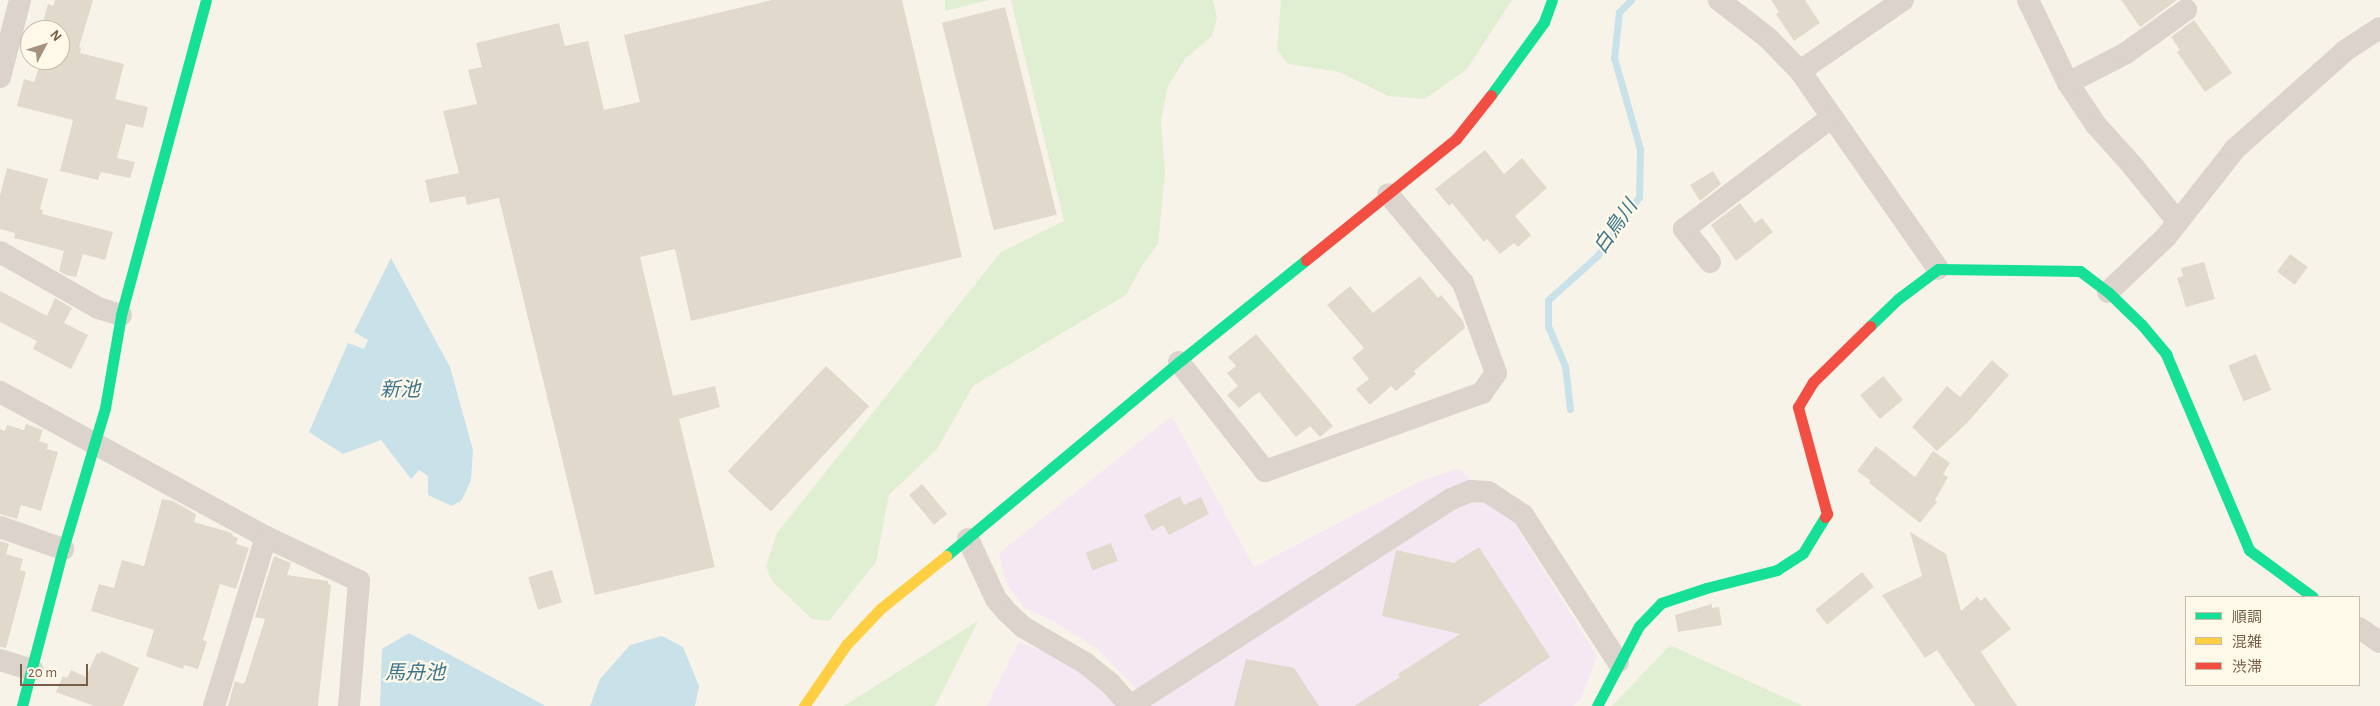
<!DOCTYPE html>
<html>
<head>
<meta charset="utf-8">
<style>
	body { margin:0 }
	#map { position:relative; width:2380px; height:706px; overflow:hidden; background:#f8f3e8; font-family:"Alegreya Sans","Noto Sans JP",sans-serif }
	div>[style] { position:absolute }
	[style*='--x'] { left:calc(var(--x)*1px); top:calc(var(--y)*1px); width:calc(var(--w)*1px); rotate:calc(var(--a)*1deg) }
	.education>* { inset:0; background:#f5e8f2 }
	.green>* { inset:0; background:#e0efd2 }
	.water>* { inset:0; background:#c9e2e9 }
	.stream>* { height:7px; margin:-3.5px; padding:0 3.5px; transform-origin:3.5px; border-radius:3.5px; background:#c9e2e9 }
	.building>* { inset:0; background:#e2d9cd; transform-origin:0 0 }
	.street>* { height:22px; margin:-11px; padding:0 11px; transform-origin:11px; border-radius:11px; background:#dbd3cc }
	.fast>* { height:11px; margin:-5.5px; padding:0 5.5px; transform-origin:5.5px; border-radius:5.5px; background:#16e098 }
	.slow>* { height:11px; margin:-5.5px; padding:0 5.5px; transform-origin:5.5px; border-radius:5.5px; background:#ffcf43 }
	.jam>* { height:11px; margin:-5.5px; padding:0 5.5px; transform-origin:5.5px; border-radius:5.5px; background:#f24e42 }
	span { translate:-50% -50%; white-space:nowrap; text-align:center; line-height:1.15; -webkit-text-stroke:4.5px #fff9ea; paint-order:stroke }
	.water-label { font-size:20px; color:#3e778d; font-style:italic }
	.legend { position:absolute; left:2185px; top:596px; width:175px; height:90px; box-sizing:border-box; background:#fff9ea; border:1px solid #c9bba8; margin:0; padding:6px 9px; list-style:none; font-size:15px; color:#785e46 }
	.legend li { display:flex; align-items:center; gap:10px; height:25px }
	.legend b { width:25px; border:1px solid #c9bba8 }
	.north { position:absolute; left:20px; top:20px; width:50px; height:50px; box-sizing:border-box; background:#fff9ea; border:1px solid #c9bba8; border-radius:50%; rotate:50deg; font-size:14px; font-weight:700; line-height:20px; text-align:center; color:#785e46 }
	.north::after { content:''; display:block; margin:auto; width:18px; height:22px; background:#a5927f; clip-path:polygon(50% 0,100% 100%,50% 72%,0 100%) }
	.scale { position:absolute; left:20px; top:664px; width:68px; height:22px; box-sizing:border-box; border:2px solid #785e46; border-top:0; padding-left:6px; font-size:15px; line-height:18px; white-space:nowrap; color:#785e46; -webkit-text-stroke:4px #fff9ea; paint-order:stroke }
</style>
</head>
<body>
<div id="map">
	<div class="education">
		<div style="clip-path:polygon(1172px 416px,1254px 567px,1416px 483px,1458px 468px,1509px 515px,1597px 656px,1581px 699px,1573px 706px,1147px 706px,1137px 689px,1096px 648px,1055px 622px,1024px 607px,1006px 583px,999px 553px)"></div>
		<div style="clip-path:polygon(1019px 642px,1055px 656px,1100px 687px,1119px 706px,987px 706px)"></div>
	</div>
	<div class="green">
		<div style="clip-path:polygon(945px 0,989px 0,945px 11px)"></div>
		<div style="clip-path:polygon(1011px 0,1213px 0,1217px 19px,1212px 36px,1185px 59px,1168px 86px,1161px 120px,1165px 173px,1158px 244px,1143px 264px,1126px 295px,973px 386px,937px 449px,889px 495px,876px 562px,829px 621px,812px 619px,772px 581px,766px 566px,777px 533px,1001px 252px,1064px 221px)"></div>
		<div style="clip-path:polygon(1281px 0,1512px 0,1467px 69px,1425px 99px,1388px 96px,1339px 72px,1288px 64px,1277px 50px)"></div>
		<div style="clip-path:polygon(978px 621px,935px 706px,844px 706px)"></div>
		<div style="clip-path:polygon(1670px 645px,1803px 706px,1612px 706px)"></div>
	</div>
	<div class="water">
		<div style="clip-path:polygon(391px 258px,450px 367px,473px 450px,471px 480px,462px 500px,452px 506px,428px 495px,428px 476px,419px 470px,411px 479px,381px 440px,343px 454px,309px 432px,348px 343px,364px 349px,368px 340px,354px 332px)"></div>
		<div style="clip-path:polygon(409px 633px,544px 705px,544px 706px,380px 706px,382px 649px)"></div>
		<div style="clip-path:polygon(662px 636px,683px 647px,699px 686px,695px 706px,590px 706px,600px 679px,630px 645px)"></div>
	</div>
	<div class="stream">
		<div style="--x:1570;--y:409;--w:43;--a:-96.6"></div>
		<div style="--x:1565;--y:366;--w:43;--a:-113"></div>
		<div style="--x:1548;--y:326;--w:26;--a:-90"></div>
		<div style="--x:1548;--y:300;--w:66;--a:-41.9"></div>
		<div style="--x:1597;--y:256;--w:72;--a:-54.6"></div>
		<div style="--x:1639;--y:197;--w:48;--a:-88.8"></div>
		<div style="--x:1640;--y:149;--w:95;--a:-105.9"></div>
		<div style="--x:1614;--y:58;--w:46;--a:-83.8"></div>
		<div style="--x:1619;--y:12;--w:17;--a:-45"></div>
	</div>
	<div class="building">
		<div style="clip-path:polygon(55px 0,93px 0,79px 47px,81px 48px,80px 53px,124px 64px,115px 99px,148px 107px,143px 128px,126px 124px,117px 158px,135px 162px,130px 178px,101px 172px,98px 180px,60px 171px,73px 120px,17px 106px,24px 79px,34px 82px,42px 60px,60px 60px,60px 30px,41px 30px,48px 4px,53px 6px)"></div>
		<div style="clip-path:polygon(772px 0,902px 0,962px 257px,691px 321px,675px 249px,640px 257px,673px 396px,715px 386px,720px 407px,679px 419px,715px 567px,595px 595px,499px 198px,467px 205px,465px 196px,430px 203px,425px 180px,459px 173px,443px 111px,477px 104px,468px 70px,482px 67px,476px 43px,559px 23px,565px 46px,588px 41px,604px 110px,640px 102px,624px 35px)"></div>
		<div style="clip-path:polygon(1771px 0,1805px 0,1820px 23px,1794px 41px,1776px 14px,1779px 12px)"></div>
		<div style="clip-path:polygon(2121px 0,2177px 0,2140px 27px)"></div>
		<div style="left:1005px;top:7px;width:214px;height:65px;rotate:76deg"></div>
		<div style="clip-path:polygon(2194px 20px,2232px 73px,2205px 92px,2177px 52px,2180px 50px,2171px 37px)"></div>
		<div style="clip-path:polygon(1485px 150px,1504px 174px,1522px 158px,1547px 188px,1515px 216px,1531px 235px,1518px 247px,1514px 243px,1500px 254px,1487px 239px,1484px 242px,1452px 203px,1449px 206px,1435px 189px)"></div>
		<div style="clip-path:polygon(7px 168px,48px 179px,40px 209px,43px 210px,42px 214px,113px 232px,105px 260px,83px 254px,76px 277px,66px 275px,59px 271px,64px 251px,14px 238px,15px 233px,0 229px,0 195px)"></div>
		<div style="clip-path:polygon(1713px 171px,1721px 184px,1700px 201px,1690px 185px)"></div>
		<div style="clip-path:polygon(1740px 203px,1755px 223px,1762px 218px,1773px 232px,1736px 261px,1711px 225px)"></div>
		<div style="left:2290px;top:254px;width:22px;height:22px;rotate:36deg"></div>
		<div style="clip-path:polygon(2204px 262px,2215px 299px,2186px 307px,2177px 278px,2183px 276px,2181px 268px)"></div>
		<div style="clip-path:polygon(1420px 276px,1438px 298px,1441px 295px,1463px 321px,1465px 328px,1414px 371px,1416px 374px,1396px 391px,1391px 386px,1370px 405px,1356px 389px,1369px 379px,1352px 358px,1364px 348px,1327px 305px,1350px 286px,1373px 313px)"></div>
		<div style="clip-path:polygon(0 291px,47px 316px,55px 298px,72px 308px,64px 323px,88px 335px,71px 369px,33px 349px,37px 341px,0 322px)"></div>
		<div style="clip-path:polygon(1256px 334px,1333px 426px,1320px 437px,1310px 426px,1296px 437px,1259px 392px,1239px 408px,1227px 395px,1238px 386px,1227px 373px,1236px 366px,1228px 357px)"></div>
		<div style="left:2256px;top:354px;width:39px;height:30px;rotate:67deg"></div>
		<div style="clip-path:polygon(1992px 360px,2009px 375px,1967px 423px,1937px 451px,1912px 427px,1947px 386px,1960px 397px)"></div>
		<div style="left:826px;top:366px;width:59px;height:144px;rotate:43deg"></div>
		<div style="left:1883px;top:376px;width:31px;height:30px;rotate:50deg"></div>
		<div style="clip-path:polygon(26px 424px,43px 430px,39px 441px,48px 444px,47px 449px,58px 452px,41px 511px,21px 505px,17px 519px,0 514px,0 429px,5px 431px,7px 425px,24px 430px)"></div>
		<div style="clip-path:polygon(1876px 446px,1915px 477px,1933px 451px,1950px 463px,1943px 474px,1948px 477px,1935px 500px,1937px 502px,1920px 523px,1869px 483px,1871px 481px,1857px 471px)"></div>
		<div style="left:922px;top:484px;width:39px;height:17px;rotate:50deg"></div>
		<div style="clip-path:polygon(1180px 496px,1184px 505px,1201px 497px,1209px 514px,1169px 535px,1163px 525px,1152px 531px,1144px 515px)"></div>
		<div style="clip-path:polygon(162px 499px,173px 501px,196px 514px,194px 522px,229px 532px,233px 534px,232px 536px,238px 538px,236px 544px,249px 548px,236px 589px,220px 584px,203px 640px,207px 642px,198px 669px,184px 665px,183px 669px,146px 656px,154px 630px,91px 611px,99px 584px,114px 588px,122px 560px,144px 566px)"></div>
		<div style="clip-path:polygon(1910px 532px,1946px 554px,1961px 611px,1977px 597px,1981px 601px,1985px 597px,2011px 629px,1981px 652px,2017px 706px,1975px 706px,1937px 650px,1925px 658px,1882px 595px,1922px 576px)"></div>
		<div style="clip-path:polygon(0 541px,9px 544px,6px 554px,23px 559px,20px 570px,26px 572px,6px 648px,0 647px)"></div>
		<div style="left:1111px;top:543px;width:19px;height:27px;rotate:69deg"></div>
		<div style="clip-path:polygon(1479px 547px,1550px 657px,1478px 706px,1354px 706px,1400px 677px,1398px 674px,1460px 634px,1382px 616px,1396px 550px,1454px 563px)"></div>
		<div style="clip-path:polygon(274px 556px,291px 563px,287px 575px,328px 581px,328px 584px,331px 585px,318px 706px,228px 706px,235px 681px,243px 684px,245px 682px,265px 619px,255px 617px)"></div>
		<div style="left:552px;top:570px;width:34px;height:25px;rotate:73deg"></div>
		<div style="left:1862px;top:572px;width:19px;height:60px;rotate:51deg"></div>
		<div style="clip-path:polygon(1712px 604px,1712px 608px,1719px 607px,1722px 625px,1678px 632px,1675px 615px)"></div>
		<div style="clip-path:polygon(101px 651px,139px 668px,123px 706px,94px 706px,56px 692px,63px 676px,67px 678px,71px 670px,86px 677px,97px 653px,100px 654px)"></div>
		<div style="clip-path:polygon(1246px 659px,1294px 668px,1319px 706px,1234px 706px)"></div>
	</div>
	<div class="street">
		<div style="--x:1719;--y:0;--w:62;--a:37.8"></div>
		<div style="--x:1768;--y:38;--w:46;--a:45.9"></div>
		<div style="--x:1800;--y:71;--w:241;--a:55.1"></div>
		<div style="--x:2028;--y:0;--w:92;--a:64.3"></div>
		<div style="--x:2068;--y:83;--w:50;--a:56.3"></div>
		<div style="--x:2096;--y:125;--w:54;--a:48"></div>
		<div style="--x:2132;--y:165;--w:73;--a:51.1"></div>
		<div style="--x:1800;--y:71;--w:125;--a:-34.6"></div>
		<div style="--x:0;--y:77;--w:80;--a:-75.4"></div>
		<div style="--x:2068;--y:83;--w:65;--a:-27.3"></div>
		<div style="--x:2126;--y:53;--w:74;--a:-35.6"></div>
		<div style="--x:0;--y:252;--w:113;--a:29.7"></div>
		<div style="--x:98;--y:308;--w:24;--a:17"></div>
		<div style="--x:1710;--y:262;--w:42;--a:-128.2"></div>
		<div style="--x:1684;--y:229;--w:186;--a:-37.1"></div>
		<div style="--x:2108;--y:292;--w:80;--a:-43.5"></div>
		<div style="--x:2166;--y:237;--w:112;--a:-51.9"></div>
		<div style="--x:2235;--y:149;--w:149;--a:-41.7"></div>
		<div style="--x:2346;--y:50;--w:40;--a:-32.9"></div>
		<div style="--x:1179;--y:362;--w:139;--a:51.7"></div>
		<div style="--x:1265;--y:471;--w:231;--a:-19.8"></div>
		<div style="--x:1482;--y:393;--w:24;--a:-55"></div>
		<div style="--x:1496;--y:373;--w:96;--a:-110.1"></div>
		<div style="--x:1463;--y:283;--w:116;--a:-130.1"></div>
		<div style="--x:0;--y:392;--w:303;--a:28.6"></div>
		<div style="--x:266;--y:537;--w:103;--a:25.3"></div>
		<div style="--x:359;--y:581;--w:125;--a:94.6"></div>
		<div style="--x:0;--y:527;--w:67;--a:19.2"></div>
		<div style="--x:968;--y:539;--w:66;--a:65"></div>
		<div style="--x:996;--y:599;--w:17;--a:50"></div>
		<div style="--x:1007;--y:612;--w:22;--a:43"></div>
		<div style="--x:1023;--y:627;--w:72;--a:30.1"></div>
		<div style="--x:1085;--y:663;--w:32;--a:39"></div>
		<div style="--x:1110;--y:683;--w:30;--a:49"></div>
		<div style="--x:2359;--y:628;--w:25;--a:34"></div>
		<div style="--x:0;--y:660;--w:34;--a:17"></div>
		<div style="--x:214;--y:706;--w:177;--a:-72.9"></div>
		<div style="--x:1130;--y:706;--w:382;--a:-32.8"></div>
		<div style="--x:1451;--y:499;--w:22;--a:-22"></div>
		<div style="--x:1471;--y:491;--w:17;--a:3"></div>
		<div style="--x:1488;--y:492;--w:42;--a:33.3"></div>
		<div style="--x:1523;--y:515;--w:175;--a:57.1"></div>
	</div>
	<div class="fast">
		<div style="--x:1491;--y:95;--w:90;--a:-54"></div>
		<div style="--x:1544;--y:22;--w:23;--a:-70"></div>
		<div style="--x:1870;--y:326;--w:39;--a:-44"></div>
		<div style="--x:1898;--y:299;--w:50;--a:-36.9"></div>
		<div style="--x:1938;--y:269;--w:142;--a:0.8"></div>
		<div style="--x:2080;--y:271;--w:35;--a:37"></div>
		<div style="--x:2108;--y:292;--w:47;--a:44.1"></div>
		<div style="--x:2142;--y:325;--w:38;--a:50"></div>
		<div style="--x:2166;--y:354;--w:213;--a:67"></div>
		<div style="--x:2249;--y:550;--w:79;--a:36.3"></div>
		<div style="--x:946;--y:556;--w:303;--a:-39.8"></div>
		<div style="--x:1179;--y:362;--w:163;--a:-38.8"></div>
		<div style="--x:22;--y:706;--w:162;--a:-75.4"></div>
		<div style="--x:63;--y:549;--w:147;--a:-73.4"></div>
		<div style="--x:105;--y:408;--w:94;--a:-80.2"></div>
		<div style="--x:121;--y:315;--w:326;--a:-74.9"></div>
		<div style="--x:1597;--y:706;--w:90;--a:-62.3"></div>
		<div style="--x:1639;--y:626;--w:32;--a:-46"></div>
		<div style="--x:1661;--y:603;--w:47;--a:-18.4"></div>
		<div style="--x:1706;--y:588;--w:73;--a:-14.2"></div>
		<div style="--x:1777;--y:570;--w:31;--a:-33"></div>
		<div style="--x:1803;--y:553;--w:42;--a:-58.6"></div>
	</div>
	<div class="slow">
		<div style="--x:804;--y:706;--w:74;--a:-55.5"></div>
		<div style="--x:846;--y:645;--w:50;--a:-46.6"></div>
		<div style="--x:880;--y:609;--w:85;--a:-38.8"></div>
	</div>
	<div class="jam">
		<div style="--x:1306;--y:260;--w:193;--a:-38.9"></div>
		<div style="--x:1456;--y:139;--w:56;--a:-51.5"></div>
		<div style="--x:1825;--y:517;--w:4;--a:-56"></div>
		<div style="--x:1827;--y:514;--w:111;--a:-105.2"></div>
		<div style="--x:1798;--y:407;--w:29;--a:-59"></div>
		<div style="--x:1813;--y:382;--w:80;--a:-44.5"></div>
	</div>
	<div class="water-label">
		<span style="left:1616px;top:227px;rotate:-55deg">白鳥川</span>
		<span style="left:400px;top:390px">新池</span>
		<span style="left:415px;top:673px">馬舟池</span>
	</div>
	<ul class="legend">
	<li><b style="height:6px;background:#16e098"></b>順調</li>
	<li><b style="height:6px;background:#ffcf43"></b>混雑</li>
	<li><b style="height:6px;background:#f24e42"></b>渋滞</li>
	</ul>
	<div class="north">N</div>
	<div class="scale">20 m</div>
</div>
</body>
</html>
